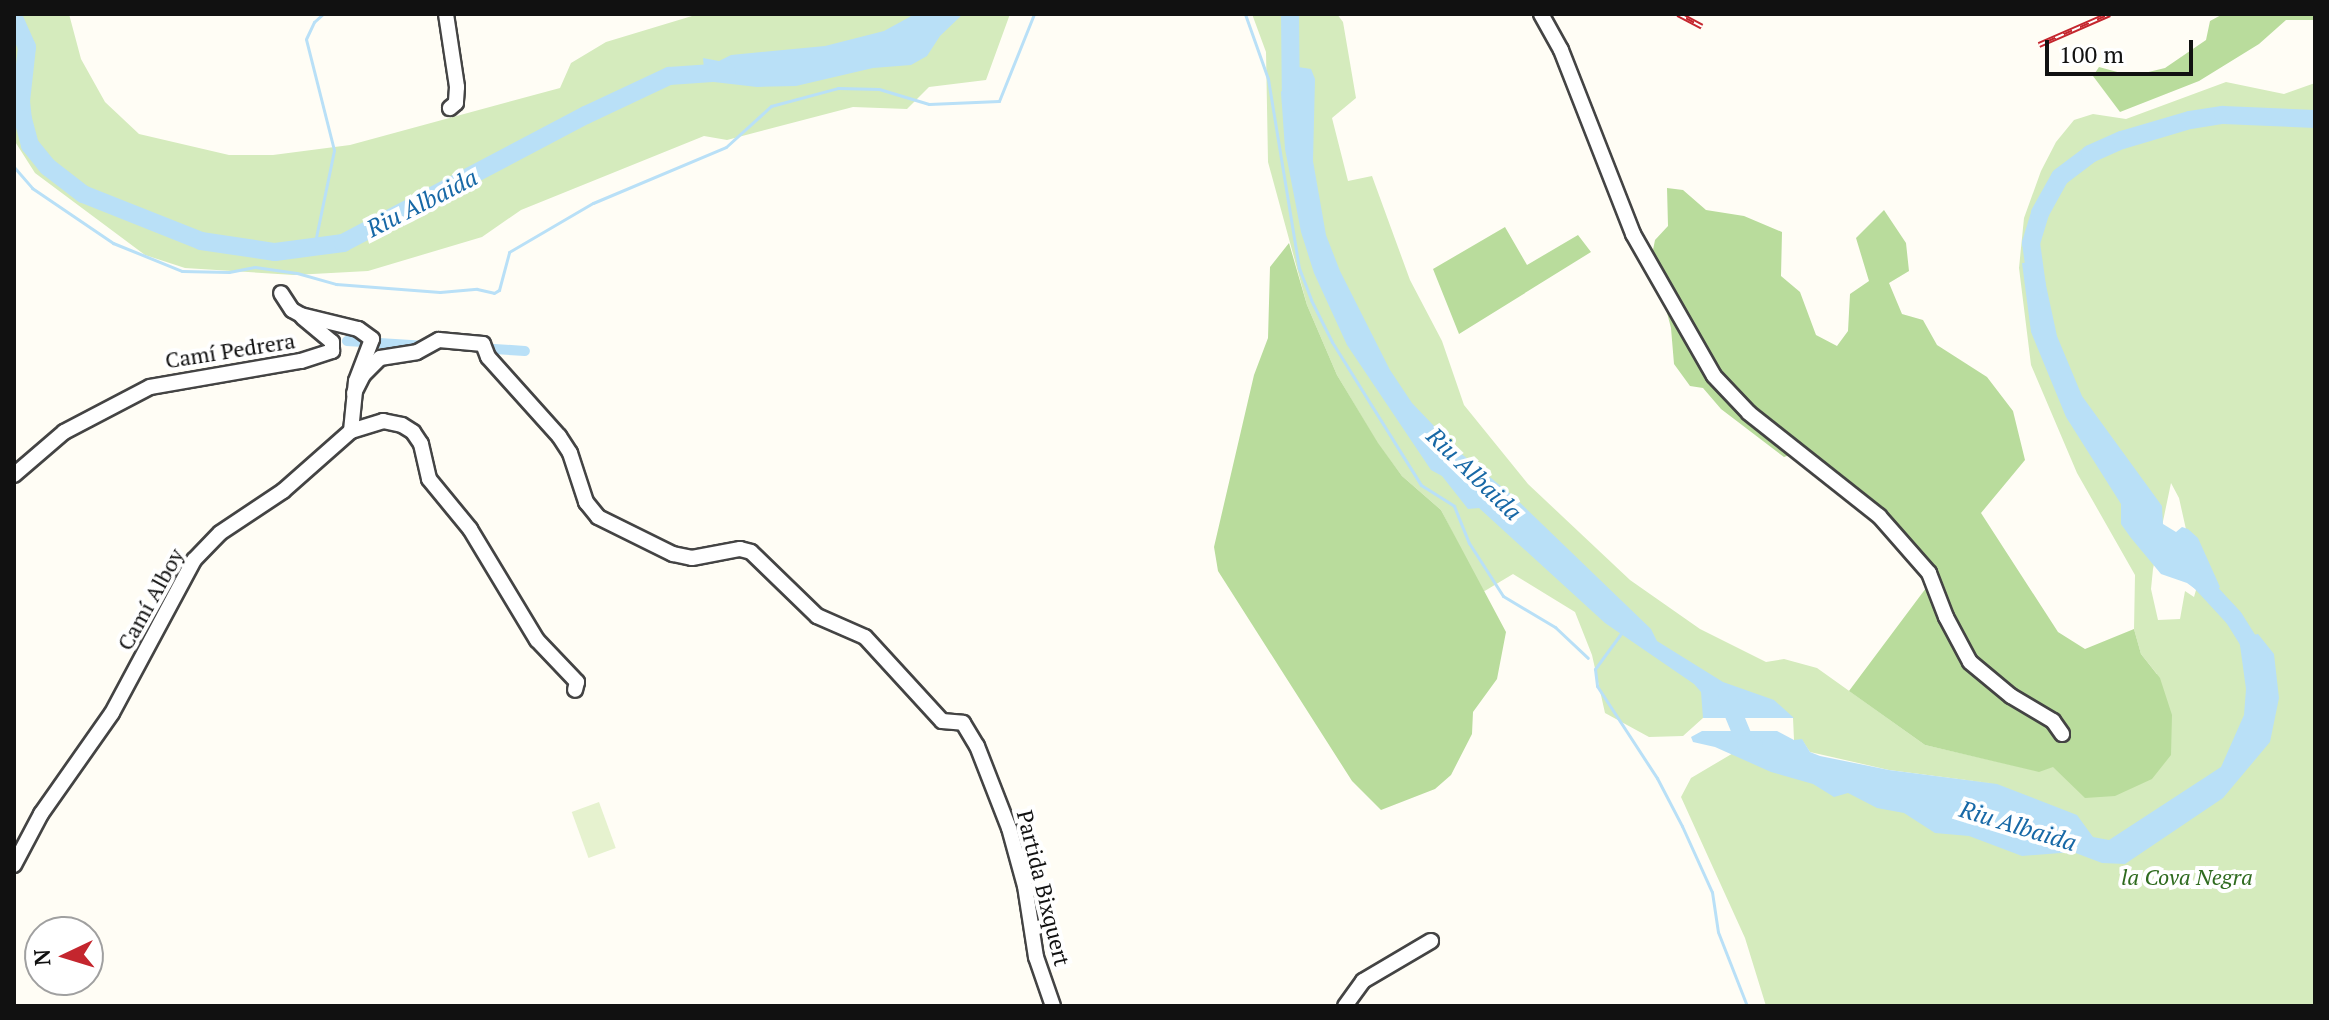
<!DOCTYPE html>
<html>
<head>
<meta charset="utf-8">
<style>
	body { margin:0 }
	#map { position:relative; width:2329px; height:1020px; overflow:hidden; background:#fffdf5; font-family:"PT Serif",serif }
	div>[style] { position:absolute }
	[style*='--x'] { left:calc(var(--x)*1px); top:calc(var(--y)*1px); width:calc(var(--w)*1px); rotate:calc(var(--a)*1deg) }
	.green>* { inset:0; background:#d5ebbd }
	.forest>* { inset:0; background:#b9dc9c }
	.pitch>* { inset:0; background:#e6f2cf; transform-origin:0 0 }
	.water>* { inset:0; background:#b9e0f7 }
	.stream>* { height:3px; margin:-1.5px; padding:0 1.5px; transform-origin:1.5px; border-radius:1.5px; background:#b9e0f7 }
	.canal>* { height:10px; margin:-5px; padding:0 5px; transform-origin:5px; border-radius:5px; background:#b9e0f7 }
	.river>* { height:18px; margin:-9px; padding:0 9px; transform-origin:9px; border-radius:9px; background:#b9e0f7 }
	.roads { filter:drop-shadow(2px 0 #444) drop-shadow(-2px 0 #444) drop-shadow(0 2px #444) drop-shadow(0 -2px #444) }
	.minor>* { height:14px; margin:-7px; padding:0 7px; transform-origin:7px; border-radius:7px; background:#fff }
	.rail>* { height:6px; margin-top:-3px; transform-origin:0; background:repeating-linear-gradient(90deg,#fff 0 9px,#c4262e 0 18px); box-sizing:border-box; border-block:2px solid #c4262e }
	span { translate:-50% -50%; white-space:nowrap; text-align:center; line-height:1.15; -webkit-text-stroke:8px #fff; paint-order:stroke }
	.street-label { font-size:22px; color:#111 }
	.park-label { font-size:22px; color:#2f6b1f; font-style:italic }
	.water-label { font-size:24px; color:#1768a6; font-style:italic }
	.frame { position:absolute; inset:0; border:16px solid #111; pointer-events:none }
	.north { position:absolute; left:24px; top:916px; width:80px; height:80px; box-sizing:border-box; background:#fff; border:2px solid #a0a0a0; border-radius:50%; rotate:266deg; font-size:22px; font-weight:700; line-height:32px; text-align:center; color:#111 }
	.north::after { content:''; display:block; margin:auto; width:28px; height:36px; background:#c4262e; clip-path:polygon(50% 0,100% 100%,50% 72%,0 100%) }
	.scale { position:absolute; left:2045px; top:40px; width:148px; height:36px; box-sizing:border-box; border:4px solid #111; border-top:0; padding-left:10px; font-size:24px; line-height:28px; white-space:nowrap; color:#111; -webkit-text-stroke:6px #fff; paint-order:stroke }
</style>
</head>
<body>
<div id="map">
	<div class="green">
		<div style="clip-path:polygon(14px 14px,69px 14px,81px 59px,105px 102px,139px 134px,229px 155px,273px 155px,350px 145px,560px 88px,571px 63px,606px 42px,692px 16px,1010px 14px,986px 80px,929px 87px,907px 109px,853px 107px,727px 140px,704px 136px,521px 210px,482px 237px,368px 271px,294px 275px,185px 268px,145px 255px,35px 173px,14px 140px)"></div>
		<div style="clip-path:polygon(evenodd,1252px 14px,1337px 14px,1343px 22px,1356px 98px,1332px 118px,1348px 181px,1372px 176px,1410px 280px,1442px 341px,1464px 405px,1528px 484px,1630px 580px,1700px 629px,1766px 662px,1784px 659px,1817px 668px,1925px 745px,2038px 771px,2157px 674px,2141px 654px,2134px 629px,2135px 575px,2077px 473px,2031px 365px,2019px 268px,2024px 218px,2041px 171px,2056px 142px,2074px 120px,2093px 114px,2126px 119px,2226px 82px,2284px 94px,2315px 83px,2315px 1006px,1766px 1006px,1745px 938px,1681px 797px,1691px 778px,1735px 752px,1997px 784px,1889px 770px,1810px 752px,1802px 740px,1794px 740px,1793px 718px,1703px 718px,1683px 736px,1649px 737px,1605px 713px,1592px 655px,1575px 612px,1513px 574px,1483px 592px,1441px 510px,1402px 476px,1378px 444px,1337px 375px,1307px 305px,1268px 162px,1266px 52px,1252px 14px,2171px 483px,2179px 498px,2198px 583px,2194px 597px,2185px 591px,2180px 619px,2158px 620px,2151px 589px,2153px 569px,2171px 483px)"></div>
	</div>
	<div class="forest">
		<div style="clip-path:polygon(2223px 14px,2315px 14px,2315px 20px,2286px 20px,2259px 44px,2199px 81px,2120px 112px,2093px 76px,2099px 67px,2132px 76px,2165px 68px,2206px 40px,2210px 21px)"></div>
		<div style="clip-path:polygon(1667px 188px,1683px 190px,1706px 210px,1744px 216px,1782px 232px,1781px 276px,1800px 292px,1816px 335px,1837px 346px,1848px 331px,1850px 294px,1869px 281px,1856px 238px,1884px 210px,1906px 243px,1909px 271px,1889px 283px,1902px 314px,1923px 320px,1937px 345px,1987px 377px,2013px 411px,2025px 460px,1981px 513px,2058px 632px,2085px 649px,2134px 629px,2141px 654px,2160px 678px,2172px 715px,2171px 755px,2152px 779px,2115px 796px,2085px 798px,2053px 767px,2039px 772px,1925px 745px,1849px 691px,1935px 576px,1804px 450px,1784px 457px,1721px 409px,1703px 388px,1690px 386px,1674px 364px,1671px 328px,1652px 255px,1655px 240px,1668px 226px)"></div>
		<div style="clip-path:polygon(1505px 227px,1527px 265px,1578px 235px,1591px 252px,1459px 334px,1433px 269px)"></div>
		<div style="clip-path:polygon(1289px 243px,1307px 305px,1337px 375px,1378px 443px,1402px 476px,1441px 510px,1506px 632px,1497px 679px,1473px 712px,1472px 734px,1451px 775px,1435px 789px,1381px 810px,1352px 781px,1218px 571px,1214px 547px,1254px 375px,1268px 338px,1270px 267px)"></div>
	</div>
	<div class="pitch">
		<div style="left:599px;top:802px;width:49px;height:29px;rotate:70deg"></div>
	</div>
	<div class="water">
		<div style="clip-path:polygon(915px 14px,963px 14px,940px 36px,927px 56px,911px 65px,873px 68px,796px 86px,757px 87px,705px 81px,703px 58px,719px 61px,731px 55px,825px 46px,884px 31px)"></div>
		<div style="clip-path:polygon(1298px 67px,1311px 69px,1315px 79px,1313px 161px,1326px 235px,1340px 271px,1390px 370px,1412px 403px,1458px 451px,1513px 496px,1651px 629px,1657px 641px,1723px 682px,1774px 700px,1794px 718px,1703px 718px,1701px 692px,1694px 684px,1605px 623px,1479px 508px,1468px 509px,1442px 476px,1431px 470px,1347px 345px,1314px 273px,1301px 232px,1285px 149px,1281px 92px)"></div>
		<div style="clip-path:polygon(2041px 262px,2057px 336px,2082px 396px,2162px 506px,2163px 524px,2176px 532px,2182px 527px,2188px 529px,2198px 538px,2220px 587px,2210px 600px,2187px 583px,2161px 574px,2131px 538px,2121px 524px,2121px 504px,2066px 417px,2031px 332px,2022px 263px)"></div>
		<div style="clip-path:polygon(2258px 634px,2274px 654px,2279px 698px,2270px 742px,2223px 798px,2125px 864px,2102px 863px,2073px 852px,2022px 856px,1969px 836px,1935px 833px,1904px 813px,1877px 808px,1848px 793px,1834px 797px,1813px 784px,1771px 772px,1715px 747px,1693px 742px,1691px 737px,1702px 731px,1777px 731px,1794px 740px,1802px 739px,1810px 752px,1820px 756px,1889px 770px,1997px 784px,2077px 815px,2093px 837px,2109px 840px,2221px 767px,2244px 715px,2246px 689px,2239px 638px)"></div>
	</div>
	<div class="stream">
		<div style="--x:1245;--y:14;--w:69;--a:70.5"></div>
		<div style="--x:1268;--y:79;--w:192;--a:80.7"></div>
		<div style="--x:1299;--y:268;--w:34;--a:69"></div>
		<div style="--x:1311;--y:300;--w:47;--a:63.4"></div>
		<div style="--x:1332;--y:342;--w:168;--a:58.1"></div>
		<div style="--x:1421;--y:485;--w:39;--a:32"></div>
		<div style="--x:1454;--y:506;--w:40;--a:68"></div>
		<div style="--x:1469;--y:543;--w:63;--a:57.3"></div>
		<div style="--x:1503;--y:596;--w:61;--a:30.8"></div>
		<div style="--x:1555;--y:627;--w:45;--a:43.2"></div>
		<div style="--x:14;--y:167;--w:28;--a:49"></div>
		<div style="--x:32;--y:188;--w:98;--a:34.2"></div>
		<div style="--x:113;--y:243;--w:74;--a:22.1"></div>
		<div style="--x:182;--y:271;--w:47;--a:1.2"></div>
		<div style="--x:229;--y:272;--w:26;--a:-11"></div>
		<div style="--x:255;--y:267;--w:42;--a:8.1"></div>
		<div style="--x:297;--y:273;--w:41;--a:15.8"></div>
		<div style="--x:336;--y:284;--w:104;--a:4.4"></div>
		<div style="--x:440;--y:292;--w:37;--a:-5"></div>
		<div style="--x:477;--y:289;--w:17;--a:13"></div>
		<div style="--x:494;--y:293;--w:6;--a:-31"></div>
		<div style="--x:499;--y:290;--w:39;--a:-75"></div>
		<div style="--x:509;--y:252;--w:97;--a:-30.3"></div>
		<div style="--x:593;--y:203;--w:144;--a:-22.8"></div>
		<div style="--x:726;--y:147;--w:61;--a:-42.3"></div>
		<div style="--x:771;--y:106;--w:69;--a:-15"></div>
		<div style="--x:838;--y:88;--w:41;--a:1.4"></div>
		<div style="--x:879;--y:89;--w:52;--a:16.7"></div>
		<div style="--x:929;--y:104;--w:70;--a:-2.5"></div>
		<div style="--x:999;--y:101;--w:94;--a:-68.1"></div>
		<div style="--x:314;--y:247;--w:99;--a:-78.3"></div>
		<div style="--x:334;--y:150;--w:114;--a:-104.2"></div>
		<div style="--x:306;--y:39;--w:19;--a:-65"></div>
		<div style="--x:314;--y:22;--w:12;--a:-42"></div>
		<div style="--x:1622;--y:632;--w:46;--a:126.1"></div>
		<div style="--x:1595;--y:669;--w:17;--a:83"></div>
		<div style="--x:1597;--y:686;--w:110;--a:56.9"></div>
		<div style="--x:1657;--y:778;--w:54;--a:62.5"></div>
		<div style="--x:1682;--y:826;--w:72;--a:65.6"></div>
		<div style="--x:1712;--y:892;--w:40;--a:81.5"></div>
		<div style="--x:1718;--y:932;--w:79;--a:68.6"></div>
	</div>
	<div class="canal">
		<div style="--x:347;--y:341;--w:80;--a:3.6"></div>
		<div style="--x:479;--y:348;--w:46;--a:3.7"></div>
	</div>
	<div class="river">
		<div style="--x:1290;--y:14;--w:89;--a:89.4"></div>
		<div style="--x:14;--y:18;--w:32;--a:66"></div>
		<div style="--x:27;--y:47;--w:54;--a:96.3"></div>
		<div style="--x:21;--y:101;--w:18;--a:84"></div>
		<div style="--x:23;--y:119;--w:27;--a:75"></div>
		<div style="--x:30;--y:145;--w:28;--a:51"></div>
		<div style="--x:48;--y:167;--w:44;--a:37.6"></div>
		<div style="--x:83;--y:194;--w:127;--a:21.7"></div>
		<div style="--x:201;--y:241;--w:75;--a:8.5"></div>
		<div style="--x:275;--y:252;--w:69;--a:-7.5"></div>
		<div style="--x:343;--y:243;--w:275;--a:-27.8"></div>
		<div style="--x:586;--y:115;--w:92;--a:-25.2"></div>
		<div style="--x:669;--y:76;--w:58;--a:-3.9"></div>
		<div style="--x:2037;--y:286;--w:43;--a:-97.9"></div>
		<div style="--x:2031;--y:243;--w:31;--a:-73"></div>
		<div style="--x:2040;--y:213;--w:41;--a:-60.9"></div>
		<div style="--x:2060;--y:177;--w:38;--a:-37"></div>
		<div style="--x:2090;--y:154;--w:35;--a:-24"></div>
		<div style="--x:2122;--y:140;--w:71;--a:-16.4"></div>
		<div style="--x:2190;--y:120;--w:33;--a:-9"></div>
		<div style="--x:2223;--y:115;--w:92;--a:2.5"></div>
		<div style="--x:2197;--y:578;--w:54;--a:47.2"></div>
		<div style="--x:2234;--y:618;--w:47;--a:58"></div>
		<div style="--x:1727;--y:698;--w:50;--a:67.6"></div>
		<div style="--x:1746;--y:744;--w:8;--a:14"></div>
	</div>
	<div class="roads">
		<div class="minor">
			<div style="--x:446;--y:14;--w:74;--a:81.4"></div>
			<div style="--x:457;--y:87;--w:16;--a:94"></div>
			<div style="--x:456;--y:103;--w:8;--a:140"></div>
			<div style="--x:1541;--y:14;--w:41;--a:60.9"></div>
			<div style="--x:1561;--y:50;--w:198;--a:68.6"></div>
			<div style="--x:1633;--y:234;--w:163;--a:60.3"></div>
			<div style="--x:1714;--y:376;--w:51;--a:46.6"></div>
			<div style="--x:1749;--y:413;--w:166;--a:38.4"></div>
			<div style="--x:1879;--y:516;--w:76;--a:48.7"></div>
			<div style="--x:1929;--y:573;--w:47;--a:68.9"></div>
			<div style="--x:1946;--y:617;--w:51;--a:61.9"></div>
			<div style="--x:1970;--y:662;--w:53;--a:39.7"></div>
			<div style="--x:2011;--y:696;--w:49;--a:30.8"></div>
			<div style="--x:2053;--y:721;--w:16;--a:55"></div>
			<div style="--x:354;--y:393;--w:20;--a:-63"></div>
			<div style="--x:363;--y:375;--w:24;--a:-45"></div>
			<div style="--x:380;--y:358;--w:37;--a:-9"></div>
			<div style="--x:417;--y:352;--w:25;--a:-29"></div>
			<div style="--x:439;--y:340;--w:44;--a:5.2"></div>
			<div style="--x:483;--y:344;--w:14;--a:69"></div>
			<div style="--x:488;--y:357;--w:106;--a:48.1"></div>
			<div style="--x:559;--y:436;--w:20;--a:57"></div>
			<div style="--x:570;--y:453;--w:52;--a:71.9"></div>
			<div style="--x:586;--y:502;--w:19;--a:51"></div>
			<div style="--x:598;--y:517;--w:84;--a:26.3"></div>
			<div style="--x:673;--y:554;--w:19;--a:12"></div>
			<div style="--x:692;--y:558;--w:49;--a:-10.6"></div>
			<div style="--x:740;--y:549;--w:11;--a:15"></div>
			<div style="--x:751;--y:552;--w:92;--a:44.1"></div>
			<div style="--x:817;--y:616;--w:52;--a:23.6"></div>
			<div style="--x:865;--y:637;--w:114;--a:47.5"></div>
			<div style="--x:942;--y:721;--w:21;--a:5"></div>
			<div style="--x:963;--y:723;--w:27;--a:59"></div>
			<div style="--x:977;--y:746;--w:88;--a:68.7"></div>
			<div style="--x:1009;--y:828;--w:60;--a:74.6"></div>
			<div style="--x:1025;--y:886;--w:72;--a:81.2"></div>
			<div style="--x:1036;--y:957;--w:52;--a:70.9"></div>
			<div style="--x:351;--y:431;--w:34;--a:-17"></div>
			<div style="--x:383;--y:421;--w:19;--a:12"></div>
			<div style="--x:402;--y:425;--w:13;--a:32"></div>
			<div style="--x:413;--y:432;--w:14;--a:56"></div>
			<div style="--x:421;--y:444;--w:36;--a:77"></div>
			<div style="--x:429;--y:479;--w:65;--a:50.6"></div>
			<div style="--x:470;--y:529;--w:130;--a:58.9"></div>
			<div style="--x:537;--y:640;--w:58;--a:46.4"></div>
			<div style="--x:577;--y:682;--w:8;--a:104"></div>
			<div style="--x:14;--y:475;--w:66;--a:-40.7"></div>
			<div style="--x:64;--y:432;--w:97;--a:-27.6"></div>
			<div style="--x:150;--y:387;--w:153;--a:-9.8"></div>
			<div style="--x:301;--y:361;--w:33;--a:-18"></div>
			<div style="--x:332;--y:351;--w:9;--a:-90"></div>
			<div style="--x:332;--y:342;--w:38;--a:-140"></div>
			<div style="--x:14;--y:865;--w:58;--a:-62.1"></div>
			<div style="--x:41;--y:814;--w:123;--a:-54.9"></div>
			<div style="--x:112;--y:713;--w:174;--a:-61.8"></div>
			<div style="--x:194;--y:560;--w:37;--a:-46"></div>
			<div style="--x:220;--y:533;--w:76;--a:-33.7"></div>
			<div style="--x:283;--y:491;--w:91;--a:-41.4"></div>
			<div style="--x:351;--y:431;--w:50;--a:-84.3"></div>
			<div style="--x:356;--y:381;--w:45;--a:-69.1"></div>
			<div style="--x:372;--y:339;--w:17;--a:-144"></div>
			<div style="--x:358;--y:329;--w:59;--a:-166.2"></div>
			<div style="--x:301;--y:315;--w:10;--a:-151"></div>
			<div style="--x:292;--y:310;--w:20;--a:-123"></div>
			<div style="--x:1345;--y:1006;--w:31;--a:-54"></div>
			<div style="--x:1363;--y:981;--w:79;--a:-30.5"></div>
		</div>
	</div>
	<div class="rail">
		<div style="--x:1678;--y:14;--w:27;--a:28"></div>
		<div style="--x:2039;--y:45;--w:77;--a:-23.6"></div>
	</div>
	<div class="street-label">
		<span style="left:230px;top:350px;rotate:-9deg">Camí Pedrera</span>
		<span style="left:150px;top:599px;rotate:-61deg">Camí Alboy</span>
		<span style="left:1044px;top:888px;rotate:76deg">Partida Bixquert</span>
	</div>
	<div class="park-label">
		<span style="left:2187px;top:877px">la Cova Negra</span>
	</div>
	<div class="water-label">
		<span style="left:422px;top:203px;rotate:-27deg">Riu Albaida</span>
		<span style="left:1474px;top:474px;rotate:44deg">Riu Albaida</span>
		<span style="left:2018px;top:826px;rotate:17deg">Riu Albaida</span>
	</div>
	<div class="frame"></div>
	<div class="north">N</div>
	<div class="scale">100 m</div>
</div>
</body>
</html>
